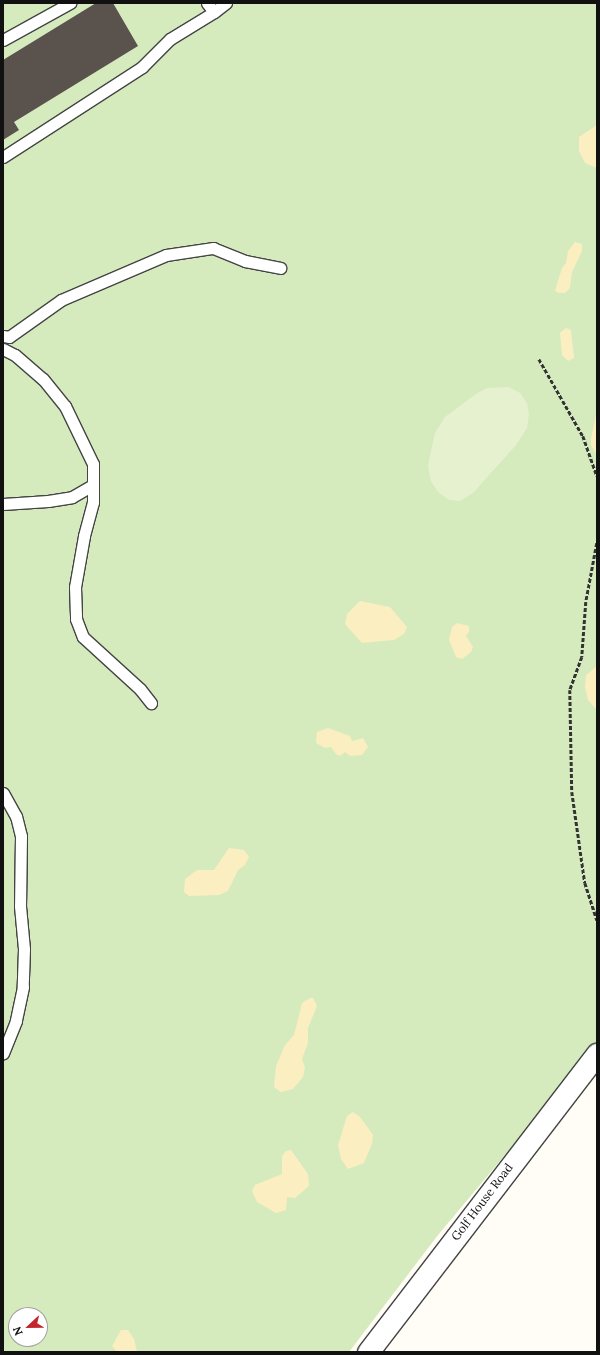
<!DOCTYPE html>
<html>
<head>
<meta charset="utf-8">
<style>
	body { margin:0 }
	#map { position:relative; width:600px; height:1355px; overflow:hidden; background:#fffdf5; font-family:Lora,serif }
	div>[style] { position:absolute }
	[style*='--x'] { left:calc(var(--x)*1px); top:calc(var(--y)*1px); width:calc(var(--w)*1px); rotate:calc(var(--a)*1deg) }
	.green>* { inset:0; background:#d5ebbd }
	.sand>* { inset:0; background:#fbeec1 }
	.pitch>* { inset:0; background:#e6f2cf }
	.building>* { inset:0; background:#5a524d }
	.path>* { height:2.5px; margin-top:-1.25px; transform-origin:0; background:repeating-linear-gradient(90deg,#333 0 4px,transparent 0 6px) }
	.roads { filter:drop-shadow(1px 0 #444) drop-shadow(-1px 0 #444) drop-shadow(0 1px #444) drop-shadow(0 -1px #444) }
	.lane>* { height:11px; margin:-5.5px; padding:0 5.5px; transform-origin:5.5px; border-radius:5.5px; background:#fff }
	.street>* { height:21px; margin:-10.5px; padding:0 10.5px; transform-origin:10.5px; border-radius:10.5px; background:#fff }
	span { translate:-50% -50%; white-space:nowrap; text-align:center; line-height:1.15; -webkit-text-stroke:4px #fff; paint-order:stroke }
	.street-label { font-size:12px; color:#111 }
	.frame { position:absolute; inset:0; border:4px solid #111; pointer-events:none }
	.north { position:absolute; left:8px; top:1307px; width:40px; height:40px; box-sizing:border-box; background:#fff; border:1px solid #a0a0a0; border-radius:50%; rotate:248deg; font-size:11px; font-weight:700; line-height:16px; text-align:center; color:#111 }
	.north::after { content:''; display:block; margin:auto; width:14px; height:18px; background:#c4262e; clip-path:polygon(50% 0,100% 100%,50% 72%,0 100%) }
</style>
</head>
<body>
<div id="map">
	<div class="green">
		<div style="clip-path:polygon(evenodd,3px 3px,597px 3px,597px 1045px,438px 1235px,349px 1352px,3px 1352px,3px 3px,16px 1315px,40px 1315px,40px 1339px,16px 1339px,16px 1315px)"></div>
	</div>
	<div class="sand">
		<div style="clip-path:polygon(597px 125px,597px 168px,585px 163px,579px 151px,579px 137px)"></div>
		<div style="clip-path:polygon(575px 242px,582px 244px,582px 251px,572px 272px,570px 288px,565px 293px,559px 293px,555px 291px,557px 284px,562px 268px,566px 263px,568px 251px)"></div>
		<div style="clip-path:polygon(566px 328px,571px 330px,574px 358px,568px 361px,562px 355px,560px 333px)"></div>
		<div style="clip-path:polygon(597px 410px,597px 455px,591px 445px,591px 439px)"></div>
		<div style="clip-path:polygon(360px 601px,390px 607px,407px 627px,404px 634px,394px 640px,362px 643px,345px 624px,347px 614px)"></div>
		<div style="clip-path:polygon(457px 623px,469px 626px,469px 632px,466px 636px,473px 647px,471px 652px,462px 659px,456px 657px,449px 640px,452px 627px)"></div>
		<div style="clip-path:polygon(597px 666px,597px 710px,588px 700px,585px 687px,586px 675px)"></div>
		<div style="clip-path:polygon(328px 728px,350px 736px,352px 741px,363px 738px,368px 747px,362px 755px,350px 756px,345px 752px,340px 756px,336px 754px,331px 747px,325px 748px,316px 743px,317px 732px)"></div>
		<div style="clip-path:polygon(229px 848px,244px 850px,249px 857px,245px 865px,238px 870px,228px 891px,219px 895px,189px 896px,184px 892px,185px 879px,197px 870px,214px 870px)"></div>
		<div style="clip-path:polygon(310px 998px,313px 998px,317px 1006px,308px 1028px,308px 1043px,302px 1059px,305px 1067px,303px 1077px,293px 1089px,281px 1092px,274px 1087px,276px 1066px,285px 1045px,294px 1035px,302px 1003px)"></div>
		<div style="clip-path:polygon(353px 1112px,360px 1117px,373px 1135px,372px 1144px,364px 1163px,348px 1169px,341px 1159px,338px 1145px,347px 1116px)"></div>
		<div style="clip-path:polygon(291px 1150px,308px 1174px,309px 1186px,295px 1198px,287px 1197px,286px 1210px,276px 1213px,257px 1202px,252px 1191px,255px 1185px,282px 1174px,282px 1156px,286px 1151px)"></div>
		<div style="clip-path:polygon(121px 1330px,128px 1330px,134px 1339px,137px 1352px,117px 1352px,112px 1346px)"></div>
	</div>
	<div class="pitch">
		<div style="clip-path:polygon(509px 387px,520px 393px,527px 403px,529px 414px,527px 428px,516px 445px,473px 493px,460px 501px,449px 500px,438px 492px,431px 481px,429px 472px,428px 465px,435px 433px,445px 417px,476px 394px,487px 388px)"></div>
	</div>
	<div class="building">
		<div style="clip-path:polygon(96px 3px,113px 3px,138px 46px,14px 122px,19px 130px,3px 140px,3px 60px)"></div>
	</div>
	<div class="path">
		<div style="--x:539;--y:359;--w:89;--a:60.3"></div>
		<div style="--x:583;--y:436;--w:42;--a:70.7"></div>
		<div style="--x:597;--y:543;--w:60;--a:100.6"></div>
		<div style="--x:586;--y:602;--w:55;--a:94.2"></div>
		<div style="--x:582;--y:657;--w:35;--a:110"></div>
		<div style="--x:570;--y:690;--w:102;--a:88.9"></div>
		<div style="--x:572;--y:792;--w:92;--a:81.9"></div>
		<div style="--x:585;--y:883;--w:39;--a:72"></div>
	</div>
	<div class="roads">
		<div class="lane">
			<div style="--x:207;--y:3;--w:11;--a:52"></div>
			<div style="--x:214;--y:12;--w:15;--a:-37"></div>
			<div style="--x:3;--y:40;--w:77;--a:-28.9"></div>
			<div style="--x:3;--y:157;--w:166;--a:-32.9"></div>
			<div style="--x:142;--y:67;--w:40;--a:-45"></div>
			<div style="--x:170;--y:39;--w:52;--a:-31.5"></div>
			<div style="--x:3;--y:336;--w:6;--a:9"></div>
			<div style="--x:9;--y:337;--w:64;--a:-35.4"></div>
			<div style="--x:61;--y:300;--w:114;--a:-23.2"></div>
			<div style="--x:166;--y:255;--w:48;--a:-8.5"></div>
			<div style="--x:213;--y:248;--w:35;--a:22"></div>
			<div style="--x:245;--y:261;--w:36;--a:11"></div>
			<div style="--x:3;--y:349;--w:13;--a:27"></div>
			<div style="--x:15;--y:355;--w:37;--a:41"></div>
			<div style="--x:43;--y:379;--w:35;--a:51"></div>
			<div style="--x:65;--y:406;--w:64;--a:64.2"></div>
			<div style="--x:93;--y:464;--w:38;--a:90"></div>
			<div style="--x:93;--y:502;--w:35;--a:105"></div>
			<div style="--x:84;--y:536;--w:52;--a:100"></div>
			<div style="--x:75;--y:587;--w:32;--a:88"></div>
			<div style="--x:76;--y:619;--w:19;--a:69"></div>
			<div style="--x:83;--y:637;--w:77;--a:42.4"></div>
			<div style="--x:140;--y:689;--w:18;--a:52"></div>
			<div style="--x:3;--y:504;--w:45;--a:-3.8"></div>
			<div style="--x:48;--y:501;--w:24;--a:-9"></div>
			<div style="--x:72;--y:497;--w:24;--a:-30"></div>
			<div style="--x:3;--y:793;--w:26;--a:61"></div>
			<div style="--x:16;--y:816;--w:21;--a:76"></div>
			<div style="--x:21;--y:836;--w:70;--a:90.8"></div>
			<div style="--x:20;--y:906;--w:43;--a:84.7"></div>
			<div style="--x:24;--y:949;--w:38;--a:92"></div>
			<div style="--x:23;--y:987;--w:35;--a:102"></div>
			<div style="--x:16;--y:1021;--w:35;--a:112"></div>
		</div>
		<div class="street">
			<div style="--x:368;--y:1352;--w:376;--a:-52.5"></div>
		</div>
	</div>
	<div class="street-label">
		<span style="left:482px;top:1202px;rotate:-53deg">Golf House Road</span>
	</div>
	<div class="frame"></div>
	<div class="north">N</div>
</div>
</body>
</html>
